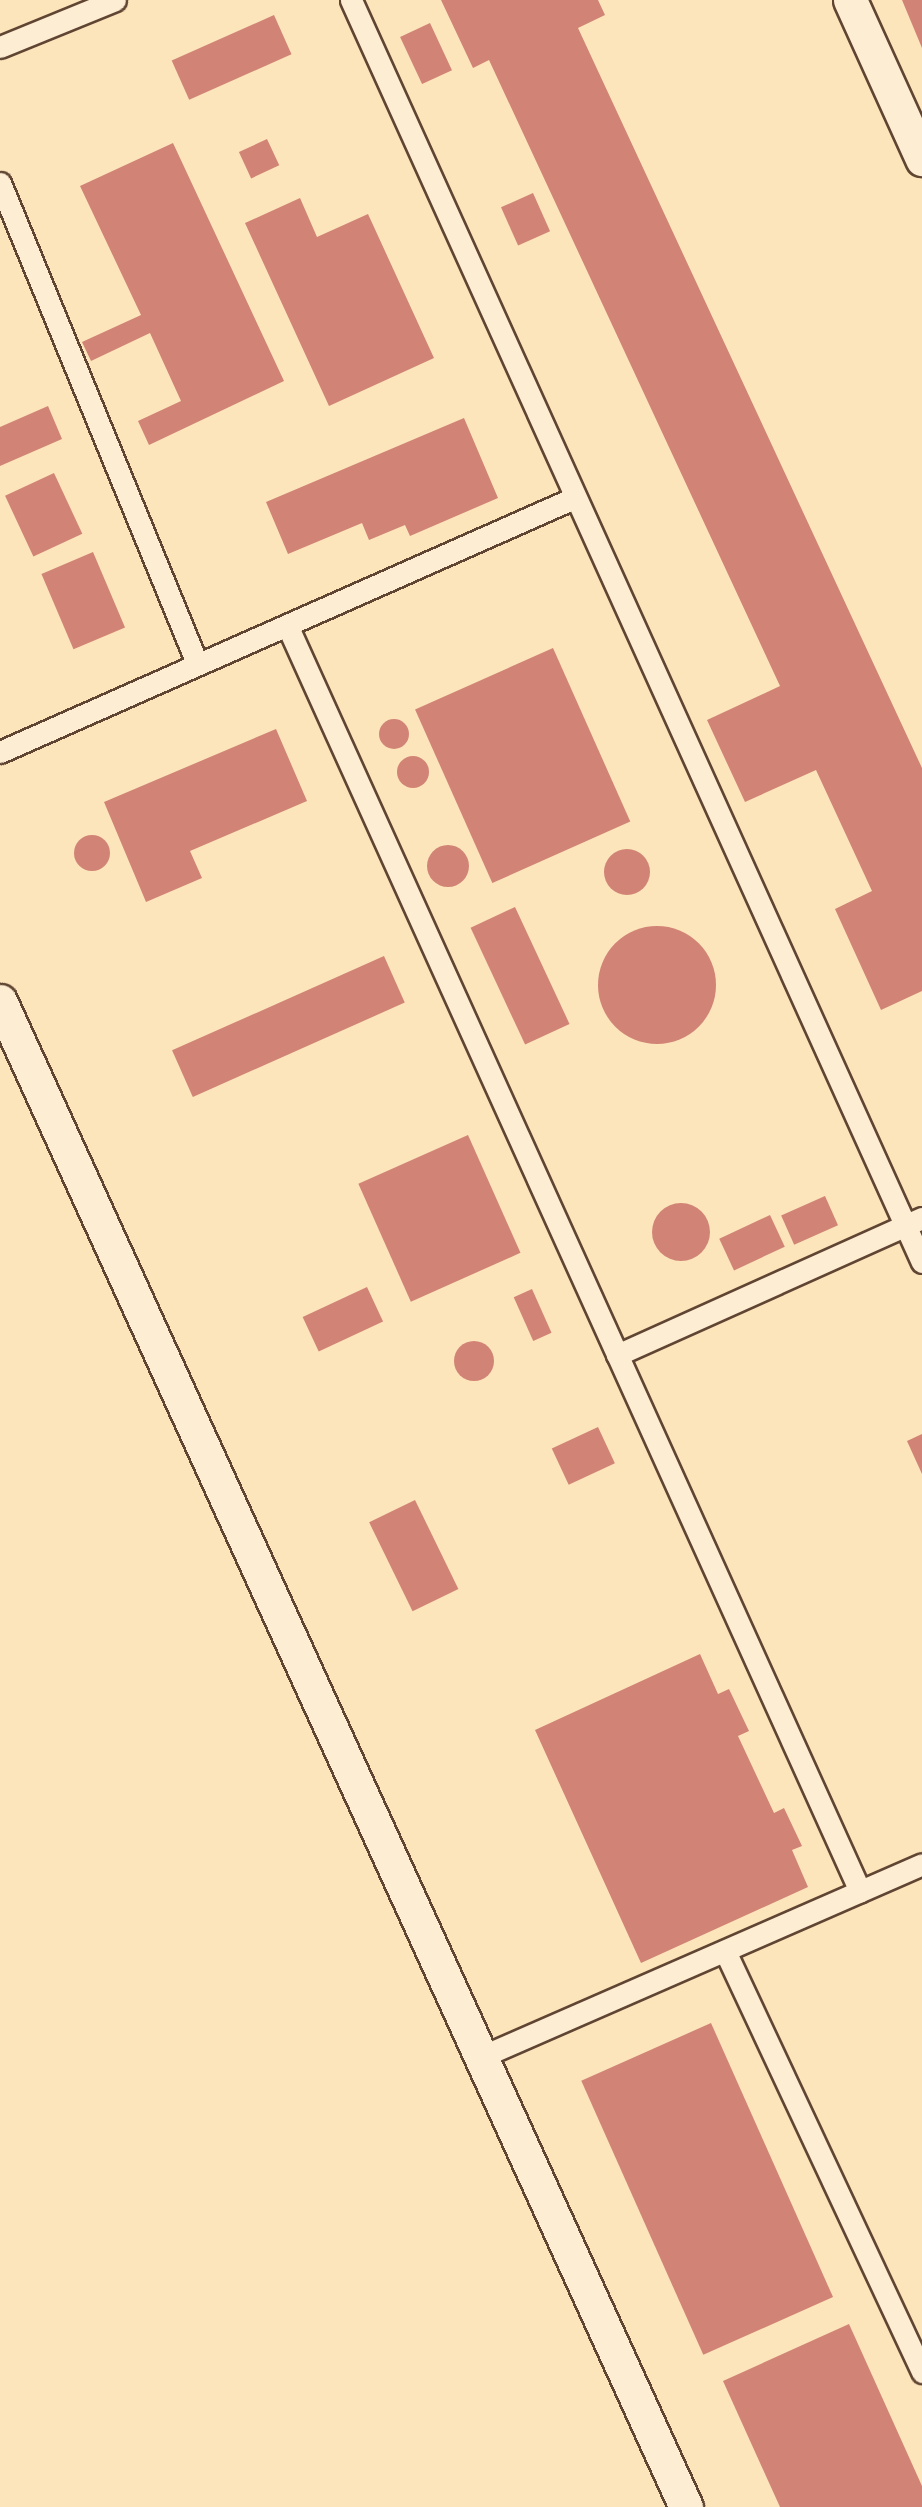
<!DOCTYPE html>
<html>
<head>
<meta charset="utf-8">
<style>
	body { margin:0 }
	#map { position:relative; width:922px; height:2507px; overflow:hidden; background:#fce4bb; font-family:"EB Garamond",serif }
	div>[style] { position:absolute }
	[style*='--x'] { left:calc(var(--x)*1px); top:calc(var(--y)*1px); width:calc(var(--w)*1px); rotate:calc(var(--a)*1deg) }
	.building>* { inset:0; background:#d18476; transform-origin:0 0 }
	.round { border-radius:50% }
	.roads { filter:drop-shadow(2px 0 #604533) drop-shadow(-2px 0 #604533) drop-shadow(0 2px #604533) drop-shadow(0 -2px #604533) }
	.service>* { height:21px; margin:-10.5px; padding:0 10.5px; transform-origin:10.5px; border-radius:10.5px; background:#fdedd3 }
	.minor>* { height:33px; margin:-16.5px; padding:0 16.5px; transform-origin:16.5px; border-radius:16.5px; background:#fdedd3 }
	span { translate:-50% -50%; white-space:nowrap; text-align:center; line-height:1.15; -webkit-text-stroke:4.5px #fdedd3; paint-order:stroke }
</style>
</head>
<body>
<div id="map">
	<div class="building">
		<div style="clip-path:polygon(441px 0,598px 0,605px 15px,578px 28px,922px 768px,922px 991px,881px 1010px,835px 909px,872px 891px,816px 770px,745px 802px,707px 720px,780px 686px,489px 60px,473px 68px)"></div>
		<div style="clip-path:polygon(902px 0,922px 0,922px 48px)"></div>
		<div style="left:274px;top:15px;width:43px;height:112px;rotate:66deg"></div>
		<div style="left:430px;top:23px;width:52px;height:33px;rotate:65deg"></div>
		<div style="left:267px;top:139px;width:29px;height:31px;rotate:65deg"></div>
		<div style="clip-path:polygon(173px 143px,284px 381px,149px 445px,138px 421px,181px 401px,150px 333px,91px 361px,82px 342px,141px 315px,80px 186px)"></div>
		<div style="left:533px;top:193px;width:42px;height:35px;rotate:66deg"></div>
		<div style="clip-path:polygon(300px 198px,317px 237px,368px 214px,434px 358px,329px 406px,245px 223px)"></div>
		<div style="clip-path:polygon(48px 406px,62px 439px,0 466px,0 427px)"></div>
		<div style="clip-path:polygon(464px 418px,498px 498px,410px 536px,405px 525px,369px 540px,362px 523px,288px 554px,266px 502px)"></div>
		<div style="left:54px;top:473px;width:67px;height:54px;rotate:65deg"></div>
		<div style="left:93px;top:552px;width:82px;height:56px;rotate:67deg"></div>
		<div style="left:553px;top:648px;width:190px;height:151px;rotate:66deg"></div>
		<div class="round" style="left:379px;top:719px;width:30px;height:30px"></div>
		<div style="clip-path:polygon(276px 729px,307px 801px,190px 851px,202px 878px,146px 902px,104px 802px)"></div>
		<div class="round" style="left:397px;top:756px;width:32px;height:32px"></div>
		<div class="round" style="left:74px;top:835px;width:36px;height:36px"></div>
		<div class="round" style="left:427px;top:845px;width:42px;height:42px"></div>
		<div class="round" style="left:604px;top:849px;width:46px;height:46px"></div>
		<div style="left:515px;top:907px;width:129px;height:49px;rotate:65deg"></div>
		<div class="round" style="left:598px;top:926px;width:118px;height:118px"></div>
		<div style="left:384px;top:956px;width:51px;height:232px;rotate:66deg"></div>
		<div style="left:468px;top:1135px;width:129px;height:120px;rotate:66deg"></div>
		<div style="left:825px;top:1196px;width:32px;height:48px;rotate:66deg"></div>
		<div class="round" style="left:652px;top:1203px;width:58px;height:58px"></div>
		<div style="left:770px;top:1215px;width:35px;height:56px;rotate:65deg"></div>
		<div style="left:367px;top:1287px;width:38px;height:71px;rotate:65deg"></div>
		<div style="left:532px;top:1289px;width:48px;height:20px;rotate:66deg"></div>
		<div class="round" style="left:454px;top:1341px;width:40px;height:40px"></div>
		<div style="left:598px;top:1427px;width:40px;height:51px;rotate:65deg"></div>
		<div style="clip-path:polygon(922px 1434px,922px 1474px,907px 1441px)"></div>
		<div style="left:415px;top:1500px;width:99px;height:51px;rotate:64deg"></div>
		<div style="clip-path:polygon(700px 1654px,718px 1694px,729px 1689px,749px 1731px,738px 1736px,774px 1813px,784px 1808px,802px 1846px,792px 1850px,808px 1887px,641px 1963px,535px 1730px)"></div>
		<div style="left:711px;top:2023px;width:300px;height:142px;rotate:66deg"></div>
		<div style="clip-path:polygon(849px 2324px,922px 2486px,922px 2507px,780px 2507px,723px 2381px)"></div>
	</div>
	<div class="roads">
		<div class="service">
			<div style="--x:351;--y:0;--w:1385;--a:65.66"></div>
			<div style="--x:0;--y:47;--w:124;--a:-22.2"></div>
			<div style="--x:0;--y:183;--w:519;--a:67.69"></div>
			<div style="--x:287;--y:625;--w:1390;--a:65.65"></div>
			<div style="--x:0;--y:752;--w:628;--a:-23.87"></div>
			<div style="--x:617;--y:1355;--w:334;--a:-24.2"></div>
			<div style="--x:725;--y:1951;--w:465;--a:64.9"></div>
			<div style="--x:481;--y:2057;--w:481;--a:-23.6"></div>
		</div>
		<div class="minor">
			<div style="--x:850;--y:0;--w:175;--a:65.6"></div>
			<div style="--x:0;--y:1001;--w:1655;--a:65.51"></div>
		</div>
	</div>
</div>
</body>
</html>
